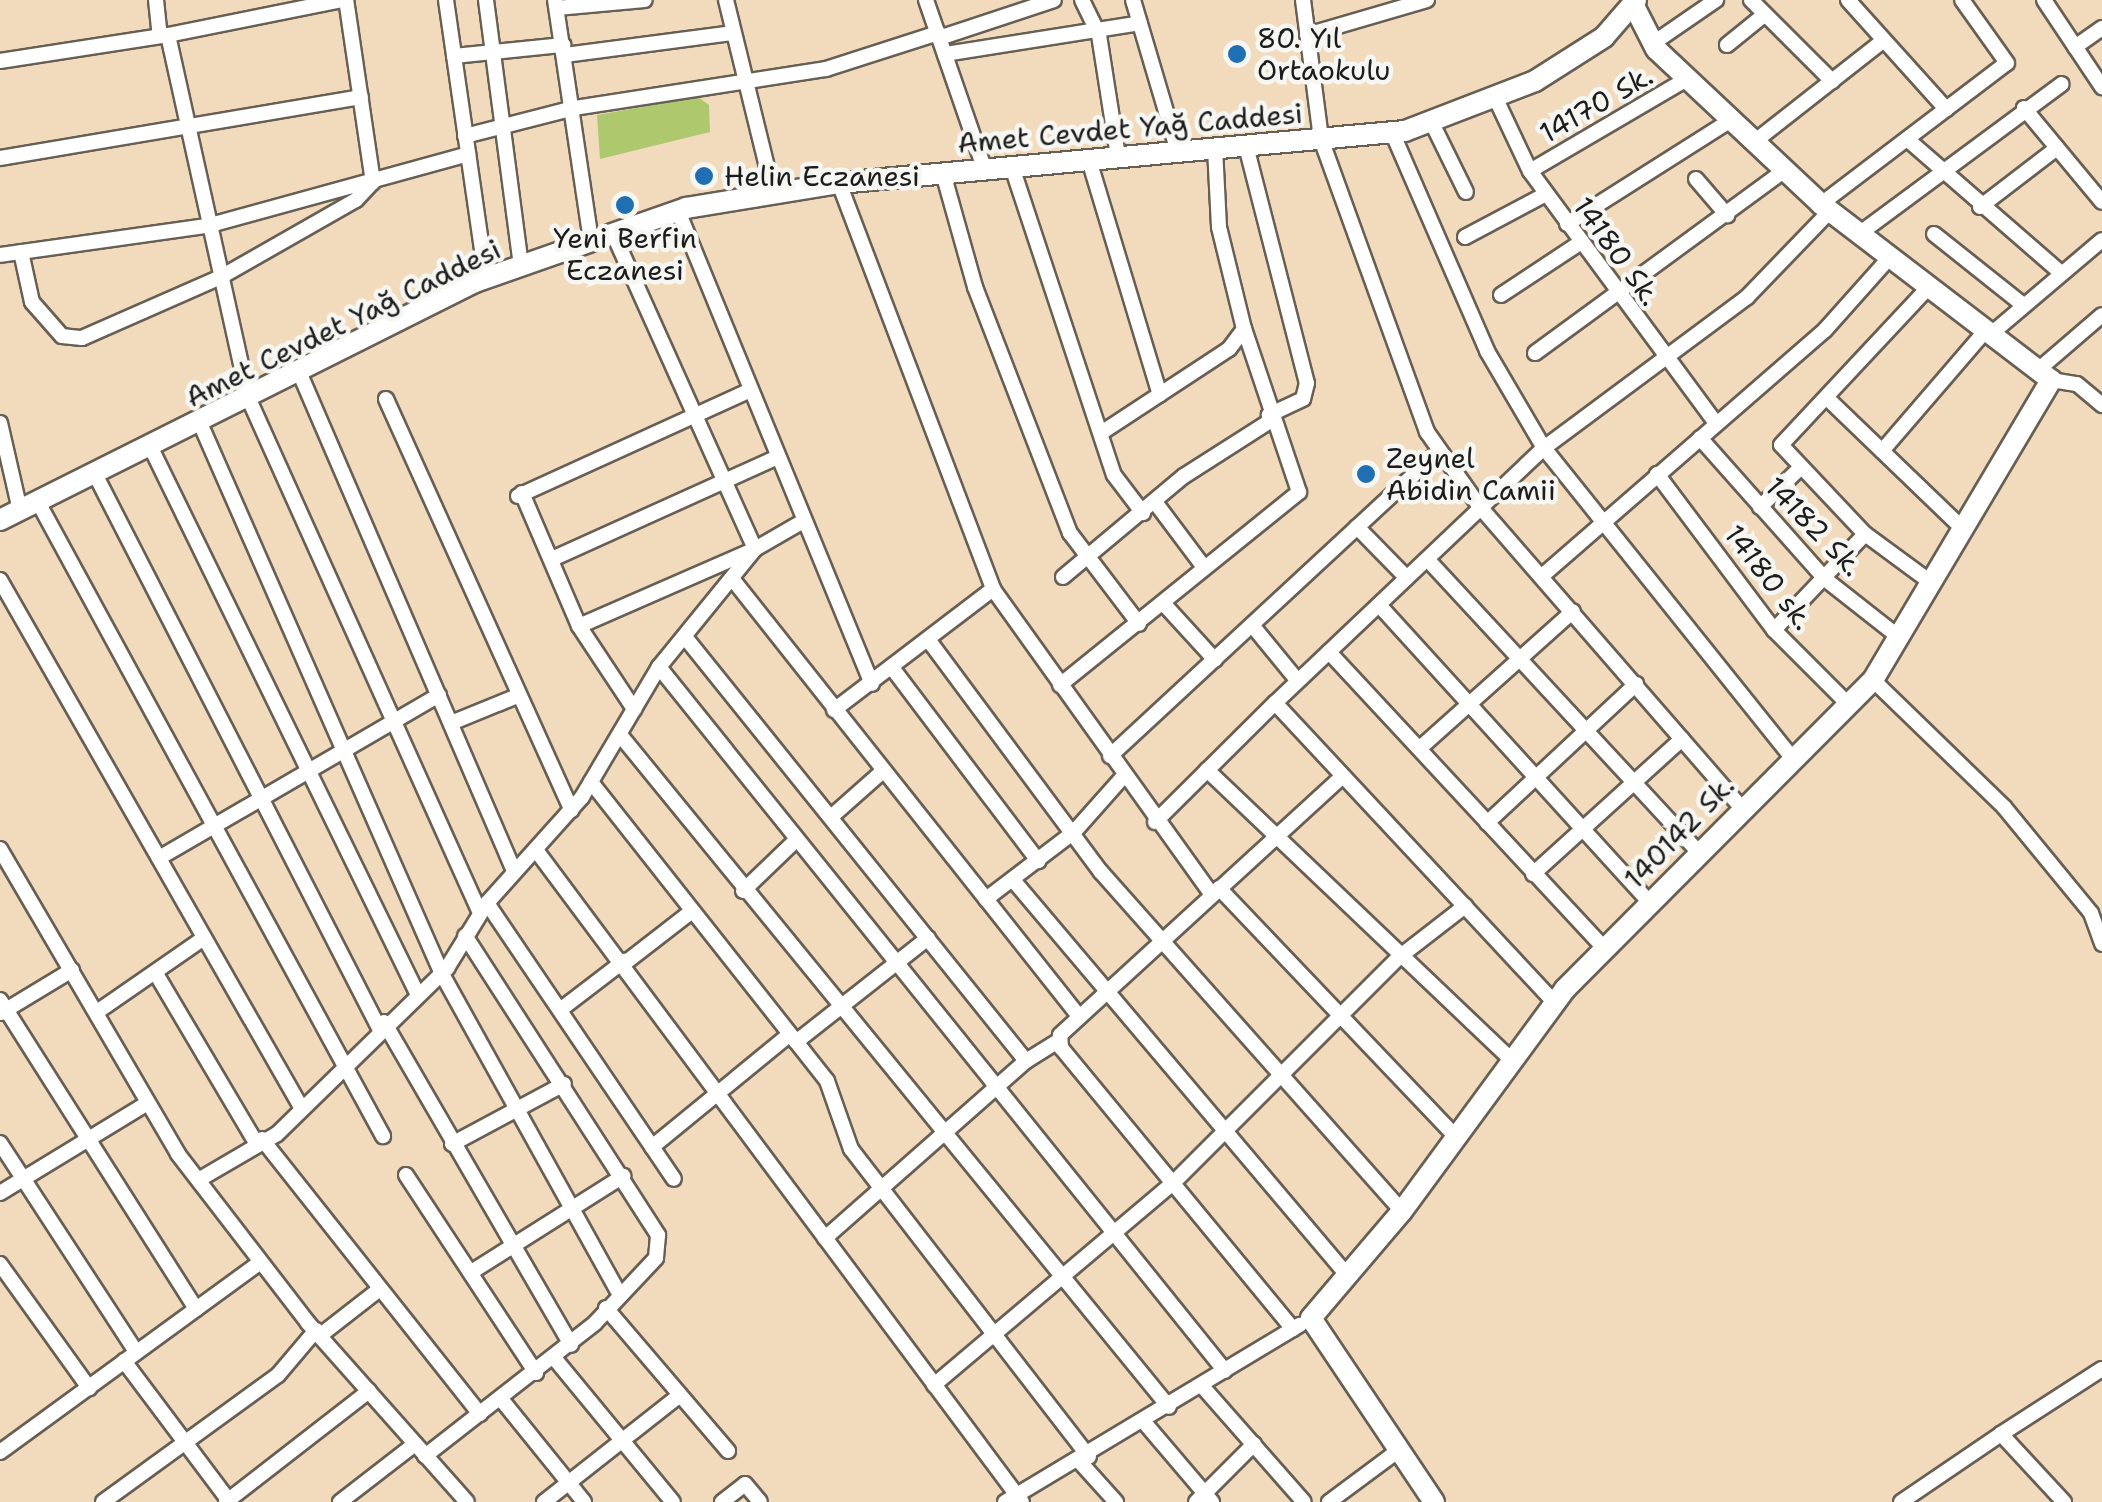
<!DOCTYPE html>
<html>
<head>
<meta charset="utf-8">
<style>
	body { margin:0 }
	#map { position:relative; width:2102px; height:1502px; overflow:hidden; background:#f2dbbc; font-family:"Shantell Sans",sans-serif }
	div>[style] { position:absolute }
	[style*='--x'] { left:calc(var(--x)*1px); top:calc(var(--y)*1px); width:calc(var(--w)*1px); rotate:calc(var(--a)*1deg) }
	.green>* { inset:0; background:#aec86e }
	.roads { filter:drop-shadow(2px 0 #675f54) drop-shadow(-2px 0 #675f54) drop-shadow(0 2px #675f54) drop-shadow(0 -2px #675f54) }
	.street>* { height:14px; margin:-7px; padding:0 7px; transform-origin:7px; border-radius:7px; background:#fff }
	.secondary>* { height:20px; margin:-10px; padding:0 10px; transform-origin:10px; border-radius:10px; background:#fff }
	.dots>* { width:28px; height:28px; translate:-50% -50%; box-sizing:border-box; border:5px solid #f6f6f2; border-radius:50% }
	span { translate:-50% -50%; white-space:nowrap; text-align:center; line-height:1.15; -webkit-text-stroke:9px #f6f6f2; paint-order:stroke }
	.poi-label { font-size:28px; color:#1c1c1c }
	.left { translate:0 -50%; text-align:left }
	.street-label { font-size:28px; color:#1c1c1c }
</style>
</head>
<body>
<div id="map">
	<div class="green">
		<div style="clip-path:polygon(698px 97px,709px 105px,710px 132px,600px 159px,597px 115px)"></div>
	</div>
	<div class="roads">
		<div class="street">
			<div style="--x:156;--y:0;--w:36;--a:84"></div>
			<div style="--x:446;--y:0;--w:282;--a:81.8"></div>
			<div style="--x:486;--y:0;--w:268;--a:82.5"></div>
			<div style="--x:555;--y:0;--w:244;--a:81.5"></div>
			<div style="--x:726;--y:0;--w:198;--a:76.2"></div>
			<div style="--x:926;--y:0;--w:180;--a:70.9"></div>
			<div style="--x:1082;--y:0;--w:39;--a:64"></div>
			<div style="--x:1099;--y:35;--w:123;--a:81.1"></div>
			<div style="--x:1133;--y:0;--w:159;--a:73.5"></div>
			<div style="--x:1303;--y:0;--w:140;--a:82.6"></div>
			<div style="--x:1321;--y:139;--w:312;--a:70.1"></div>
			<div style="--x:1427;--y:432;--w:92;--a:54.8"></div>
			<div style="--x:1480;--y:507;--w:398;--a:49"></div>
			<div style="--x:1751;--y:0;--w:115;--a:45"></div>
			<div style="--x:1848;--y:0;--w:147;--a:48"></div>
			<div style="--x:2044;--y:0;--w:105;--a:56.3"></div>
			<div style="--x:557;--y:8;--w:88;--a:-5.2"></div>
			<div style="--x:168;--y:35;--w:177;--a:-11.4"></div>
			<div style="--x:1307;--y:35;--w:125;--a:-16.3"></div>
			<div style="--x:939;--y:38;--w:121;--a:-18.3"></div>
			<div style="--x:1652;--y:44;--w:78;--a:-34.5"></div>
			<div style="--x:1727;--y:45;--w:48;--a:-39"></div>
			<div style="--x:2075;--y:47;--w:33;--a:-35"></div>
			<div style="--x:945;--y:54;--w:197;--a:-9"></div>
			<div style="--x:565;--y:55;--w:168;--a:-7.5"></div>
			<div style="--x:454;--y:56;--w:110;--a:-5.8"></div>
			<div style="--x:0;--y:61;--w:170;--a:-8.8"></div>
			<div style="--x:168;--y:35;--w:371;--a:77.5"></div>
			<div style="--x:248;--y:397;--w:566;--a:65.79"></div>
			<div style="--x:1495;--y:97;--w:82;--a:64.7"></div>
			<div style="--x:1530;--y:171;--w:313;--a:53.6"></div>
			<div style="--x:2024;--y:108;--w:122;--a:50.3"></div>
			<div style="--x:1431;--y:121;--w:79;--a:63.8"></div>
			<div style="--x:1392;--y:132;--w:239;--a:66.5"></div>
			<div style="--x:1487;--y:351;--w:113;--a:59.6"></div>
			<div style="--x:1544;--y:448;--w:397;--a:51.3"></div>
			<div style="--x:465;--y:136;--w:113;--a:-14.4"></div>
			<div style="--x:574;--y:108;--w:255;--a:-8.8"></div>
			<div style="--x:826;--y:69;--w:118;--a:-17.8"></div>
			<div style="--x:1907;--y:139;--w:203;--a:41"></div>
			<div style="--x:1754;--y:142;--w:164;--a:-38.1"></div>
			<div style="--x:1246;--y:146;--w:245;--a:75.6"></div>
			<div style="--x:1307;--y:383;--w:16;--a:104"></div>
			<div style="--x:1303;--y:399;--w:38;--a:155"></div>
			<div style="--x:0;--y:158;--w:366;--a:-9.6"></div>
			<div style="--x:1089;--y:160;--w:245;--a:73.2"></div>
			<div style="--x:1012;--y:167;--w:324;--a:71.7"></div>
			<div style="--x:1114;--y:475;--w:48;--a:52.7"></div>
			<div style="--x:1530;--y:171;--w:182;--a:-30.4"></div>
			<div style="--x:943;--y:173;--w:118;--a:74.3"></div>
			<div style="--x:975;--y:287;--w:264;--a:68.9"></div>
			<div style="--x:1070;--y:533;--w:114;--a:52.8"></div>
			<div style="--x:1696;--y:179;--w:48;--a:49.3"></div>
			<div style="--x:839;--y:183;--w:434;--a:69.2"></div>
			<div style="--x:993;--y:589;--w:375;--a:54.4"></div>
			<div style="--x:1821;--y:204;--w:233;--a:-37.2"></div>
			<div style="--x:2007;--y:63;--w:77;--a:-125.5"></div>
			<div style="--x:1980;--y:207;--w:97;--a:-37.5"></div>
			<div style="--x:678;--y:211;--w:511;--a:67.7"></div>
			<div style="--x:1567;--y:224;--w:194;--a:-32.4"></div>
			<div style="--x:1859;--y:234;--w:252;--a:-36.5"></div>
			<div style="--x:1934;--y:234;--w:112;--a:38.5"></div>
			<div style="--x:1465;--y:237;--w:92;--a:-28"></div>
			<div style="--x:21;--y:252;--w:51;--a:77.6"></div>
			<div style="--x:32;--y:302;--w:45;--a:48.6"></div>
			<div style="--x:62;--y:336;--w:20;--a:6"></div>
			<div style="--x:82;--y:338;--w:150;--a:-23.7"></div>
			<div style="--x:219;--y:278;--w:158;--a:-29.7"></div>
			<div style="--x:356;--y:200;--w:25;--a:-47"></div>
			<div style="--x:373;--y:182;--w:184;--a:-98.4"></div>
			<div style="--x:0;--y:255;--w:209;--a:-8"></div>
			<div style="--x:207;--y:226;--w:271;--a:-15.4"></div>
			<div style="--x:1501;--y:295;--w:95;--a:-33.4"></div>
			<div style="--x:1991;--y:334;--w:145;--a:-40.3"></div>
			<div style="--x:1535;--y:353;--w:310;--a:-36.2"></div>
			<div style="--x:2038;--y:370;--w:84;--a:-40.7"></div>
			<div style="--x:300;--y:374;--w:541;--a:66.7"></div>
			<div style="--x:2051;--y:380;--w:26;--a:9"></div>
			<div style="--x:2077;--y:384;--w:33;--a:40"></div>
			<div style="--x:386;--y:399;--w:451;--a:65.7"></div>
			<div style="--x:1828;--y:399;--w:183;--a:43.9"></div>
			<div style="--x:0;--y:423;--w:89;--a:77.1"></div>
			<div style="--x:200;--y:423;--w:602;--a:66.29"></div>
			<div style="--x:442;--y:974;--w:365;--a:61"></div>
			<div style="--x:1101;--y:433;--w:153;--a:-33.3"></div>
			<div style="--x:1229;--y:349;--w:25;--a:-53"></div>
			<div style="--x:1244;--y:329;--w:105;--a:-103.8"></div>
			<div style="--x:1219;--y:227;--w:78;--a:-92.9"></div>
			<div style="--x:1700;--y:438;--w:188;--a:48.4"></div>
			<div style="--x:1825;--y:579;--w:95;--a:38.2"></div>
			<div style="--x:152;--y:450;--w:606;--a:63.98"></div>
			<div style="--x:1882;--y:451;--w:160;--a:-49.3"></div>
			<div style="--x:95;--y:474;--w:623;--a:62.86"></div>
			<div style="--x:1657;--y:474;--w:195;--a:53.1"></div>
			<div style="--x:1774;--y:630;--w:105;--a:45"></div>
			<div style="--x:522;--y:493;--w:145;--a:66.8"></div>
			<div style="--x:579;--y:626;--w:100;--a:56.5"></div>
			<div style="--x:518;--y:496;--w:256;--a:-24.5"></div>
			<div style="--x:38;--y:502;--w:722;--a:61.45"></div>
			<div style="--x:1155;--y:502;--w:80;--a:53.1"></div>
			<div style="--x:1760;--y:507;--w:57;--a:-44.3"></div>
			<div style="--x:1357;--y:527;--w:71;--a:45.6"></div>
			<div style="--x:552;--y:559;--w:248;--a:-24.3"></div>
			<div style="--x:1428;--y:560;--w:398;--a:47.2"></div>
			<div style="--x:1542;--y:576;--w:375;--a:-41"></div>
			<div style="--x:1825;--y:330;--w:98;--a:-48.3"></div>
			<div style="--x:1063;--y:577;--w:158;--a:-39.9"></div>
			<div style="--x:1184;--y:476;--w:102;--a:-32.6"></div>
			<div style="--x:0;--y:580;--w:607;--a:60.27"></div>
			<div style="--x:734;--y:581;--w:406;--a:51.6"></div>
			<div style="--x:1929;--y:581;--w:79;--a:-143.7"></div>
			<div style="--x:1865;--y:534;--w:122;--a:-133.3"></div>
			<div style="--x:1781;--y:445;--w:216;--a:-46.9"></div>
			<div style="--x:1163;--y:603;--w:77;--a:47.6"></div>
			<div style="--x:1379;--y:605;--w:401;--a:47.7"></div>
			<div style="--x:1252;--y:625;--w:71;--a:50.7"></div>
			<div style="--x:579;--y:626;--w:192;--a:-23.6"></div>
			<div style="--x:755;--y:549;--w:346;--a:-114.2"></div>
			<div style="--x:1774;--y:630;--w:132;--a:-46.5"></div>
			<div style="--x:685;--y:637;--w:544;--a:51.19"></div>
			<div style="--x:1026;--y:1061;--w:40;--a:-32"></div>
			<div style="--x:930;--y:642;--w:287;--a:53.4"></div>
			<div style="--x:1101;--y:872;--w:453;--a:48.4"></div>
			<div style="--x:1329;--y:652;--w:403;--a:47.1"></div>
			<div style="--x:659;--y:667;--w:903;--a:51.2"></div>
			<div style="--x:893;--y:669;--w:241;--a:52.9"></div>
			<div style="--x:1873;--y:680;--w:182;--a:44.1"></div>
			<div style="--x:2004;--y:807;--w:137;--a:50.6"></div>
			<div style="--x:2091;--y:913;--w:33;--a:70"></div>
			<div style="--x:1060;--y:685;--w:307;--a:-38.9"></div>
			<div style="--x:1299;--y:492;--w:172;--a:-108.6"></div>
			<div style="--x:834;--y:710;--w:200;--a:-37.3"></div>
			<div style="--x:451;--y:723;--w:71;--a:-22.2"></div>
			<div style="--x:621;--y:736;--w:866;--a:50.76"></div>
			<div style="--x:1420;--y:748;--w:205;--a:-41.8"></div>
			<div style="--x:1110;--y:756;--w:449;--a:-42.8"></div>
			<div style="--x:1207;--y:770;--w:421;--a:43.6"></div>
			<div style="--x:591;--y:782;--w:381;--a:51.7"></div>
			<div style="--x:827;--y:1081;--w:72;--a:70.6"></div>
			<div style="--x:851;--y:1149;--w:389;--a:52.3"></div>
			<div style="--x:831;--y:817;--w:69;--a:-41.5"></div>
			<div style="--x:1155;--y:822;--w:169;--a:-44.8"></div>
			<div style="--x:1487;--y:823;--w:204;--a:-43"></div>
			<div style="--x:0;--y:849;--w:353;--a:59.7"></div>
			<div style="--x:178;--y:1154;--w:213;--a:52.4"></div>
			<div style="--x:308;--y:1323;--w:239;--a:48.4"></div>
			<div style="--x:536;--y:850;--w:813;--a:53.3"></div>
			<div style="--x:159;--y:858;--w:324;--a:-30.2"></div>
			<div style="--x:1533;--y:874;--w:201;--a:-42.2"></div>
			<div style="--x:1013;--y:880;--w:517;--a:49.78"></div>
			<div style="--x:1219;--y:888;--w:345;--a:46.4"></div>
			<div style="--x:743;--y:891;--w:74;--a:-43.9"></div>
			<div style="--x:487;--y:903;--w:333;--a:55.9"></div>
			<div style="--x:625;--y:963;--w:85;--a:-37.8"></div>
			<div style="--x:158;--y:977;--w:191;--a:59.4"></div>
			<div style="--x:0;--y:1000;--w:366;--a:57.6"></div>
			<div style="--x:1554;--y:1002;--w:409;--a:-133"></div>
			<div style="--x:1275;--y:703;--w:371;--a:-43.5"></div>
			<div style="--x:1544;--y:448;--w:253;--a:-36.6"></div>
			<div style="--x:1747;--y:297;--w:120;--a:-46"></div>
			<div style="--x:560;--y:1010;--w:81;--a:-37.4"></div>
			<div style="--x:97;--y:1012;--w:130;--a:-34.7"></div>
			<div style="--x:1;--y:1013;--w:83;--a:-31.2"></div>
			<div style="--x:1078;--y:1015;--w:148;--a:-128.4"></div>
			<div style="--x:986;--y:899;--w:111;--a:-37.3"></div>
			<div style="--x:1074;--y:832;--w:71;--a:-48.4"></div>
			<div style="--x:384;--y:1022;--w:373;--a:59.9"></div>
			<div style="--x:796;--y:1042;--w:168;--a:-38.2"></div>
			<div style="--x:262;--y:1139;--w:351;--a:51.6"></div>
			<div style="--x:0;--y:1143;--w:249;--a:56.9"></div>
			<div style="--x:452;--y:1144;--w:127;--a:-28.2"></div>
			<div style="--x:652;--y:1147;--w:178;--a:-39.3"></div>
			<div style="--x:406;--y:1175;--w:237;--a:56.7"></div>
			<div style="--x:200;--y:1179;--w:89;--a:-30.3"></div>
			<div style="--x:277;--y:1134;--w:238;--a:-44.3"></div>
			<div style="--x:447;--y:968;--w:76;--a:-58.4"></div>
			<div style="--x:487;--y:903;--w:142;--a:-48.1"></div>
			<div style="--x:582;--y:797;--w:151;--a:-59.4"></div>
			<div style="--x:659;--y:667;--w:152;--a:-50.9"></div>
			<div style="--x:755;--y:549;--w:52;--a:-30"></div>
			<div style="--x:0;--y:1193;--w:171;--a:-31.4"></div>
			<div style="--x:825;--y:1238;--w:268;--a:-41.4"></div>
			<div style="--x:0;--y:1264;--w:153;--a:54.3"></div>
			<div style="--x:473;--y:1271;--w:178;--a:-32.3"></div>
			<div style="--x:606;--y:1308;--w:188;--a:49.5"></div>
			<div style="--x:1293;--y:1329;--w:364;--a:-129.5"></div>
			<div style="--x:1061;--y:1048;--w:13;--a:-94"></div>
			<div style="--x:1060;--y:1035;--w:377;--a:-42.5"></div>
			<div style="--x:322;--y:1334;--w:70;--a:-38"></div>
			<div style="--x:555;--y:1359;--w:185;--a:50.5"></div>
			<div style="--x:124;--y:1361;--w:176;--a:53.1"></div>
			<div style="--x:934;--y:1385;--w:313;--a:-40.2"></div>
			<div style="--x:1173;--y:1183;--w:318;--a:-45"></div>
			<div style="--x:1398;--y:958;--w:85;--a:-37.8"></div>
			<div style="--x:1202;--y:1386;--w:154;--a:48.7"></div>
			<div style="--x:501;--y:1399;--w:132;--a:51.1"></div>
			<div style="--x:1144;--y:1422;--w:105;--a:49.6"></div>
			<div style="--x:0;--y:1452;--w:321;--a:-36.1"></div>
			<div style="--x:425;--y:1456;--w:216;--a:-38"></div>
			<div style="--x:595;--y:1323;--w:89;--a:-46.8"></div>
			<div style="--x:656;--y:1258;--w:23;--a:-85"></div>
			<div style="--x:658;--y:1235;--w:356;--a:-122.8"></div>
			<div style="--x:1080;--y:1462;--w:54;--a:48"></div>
			<div style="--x:103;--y:1502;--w:216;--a:-36"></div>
			<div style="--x:278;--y:1375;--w:59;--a:-49.8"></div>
			<div style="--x:226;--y:1502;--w:181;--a:-37.8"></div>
			<div style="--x:340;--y:1502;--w:95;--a:-37.7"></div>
			<div style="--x:544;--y:1502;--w:173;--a:-38.2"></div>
			<div style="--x:722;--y:1502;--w:29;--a:-38"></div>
			<div style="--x:745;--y:1484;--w:23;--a:50"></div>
			<div style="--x:1005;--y:1502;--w:344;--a:-31"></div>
			<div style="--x:1196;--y:1502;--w:82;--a:-45"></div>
			<div style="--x:1329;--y:1502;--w:87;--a:-36.6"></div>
			<div style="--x:1901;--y:1502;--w:121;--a:-34.2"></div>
			<div style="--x:2064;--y:1502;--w:93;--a:-132.8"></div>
			<div style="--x:2001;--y:1434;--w:120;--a:-32.8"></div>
		</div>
		<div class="secondary">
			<div style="--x:0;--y:520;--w:531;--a:-26.61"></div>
			<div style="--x:475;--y:282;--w:224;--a:-19.3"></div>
			<div style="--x:686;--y:208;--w:155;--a:-9.3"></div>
			<div style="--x:839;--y:183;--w:568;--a:-5.25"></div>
			<div style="--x:1405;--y:131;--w:139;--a:-21"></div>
			<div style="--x:1535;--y:81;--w:82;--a:-32.5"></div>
			<div style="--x:1604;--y:37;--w:49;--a:-49.1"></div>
			<div style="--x:1434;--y:1502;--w:221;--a:-123.8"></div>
			<div style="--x:1311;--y:1318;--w:140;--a:-49.6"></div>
			<div style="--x:1402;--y:1211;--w:275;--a:-53.7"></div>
			<div style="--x:1565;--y:989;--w:436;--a:-45.1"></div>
			<div style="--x:1873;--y:680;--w:349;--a:-59.3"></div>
			<div style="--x:2051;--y:380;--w:290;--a:-142.6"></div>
			<div style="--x:1821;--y:204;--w:226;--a:-136.8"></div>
			<div style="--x:1656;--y:49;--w:46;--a:-117.1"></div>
		</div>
	</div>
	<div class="dots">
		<div style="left:1237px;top:54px;background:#1f6fb2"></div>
		<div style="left:704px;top:176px;background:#1f6fb2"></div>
		<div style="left:625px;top:205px;background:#1f6fb2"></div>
		<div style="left:1366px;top:474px;background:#1f6fb2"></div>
	</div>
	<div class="poi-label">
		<span class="left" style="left:1257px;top:54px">80. Yıl<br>Ortaokulu</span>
		<span class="left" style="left:724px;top:176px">Helin Eczanesi</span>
		<span style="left:625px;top:254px">Yeni Berfin<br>Eczanesi</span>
		<span class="left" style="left:1386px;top:474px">Zeynel<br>Abidin Camii</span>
	</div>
	<div class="street-label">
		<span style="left:1596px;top:104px;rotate:-30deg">14170 Sk.</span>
		<span style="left:1130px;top:128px;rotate:-5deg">Amet Cevdet Yağ Caddesi</span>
		<span style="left:1617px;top:251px;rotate:54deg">14180 Sk.</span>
		<span style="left:343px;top:323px;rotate:-26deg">Amet Cevdet Yağ Caddesi</span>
		<span style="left:1814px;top:526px;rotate:46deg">14182 Sk.</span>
		<span style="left:1769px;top:577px;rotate:52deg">14180 sk.</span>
		<span style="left:1679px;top:832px;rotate:-46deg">140142 Sk.</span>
	</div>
</div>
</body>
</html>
